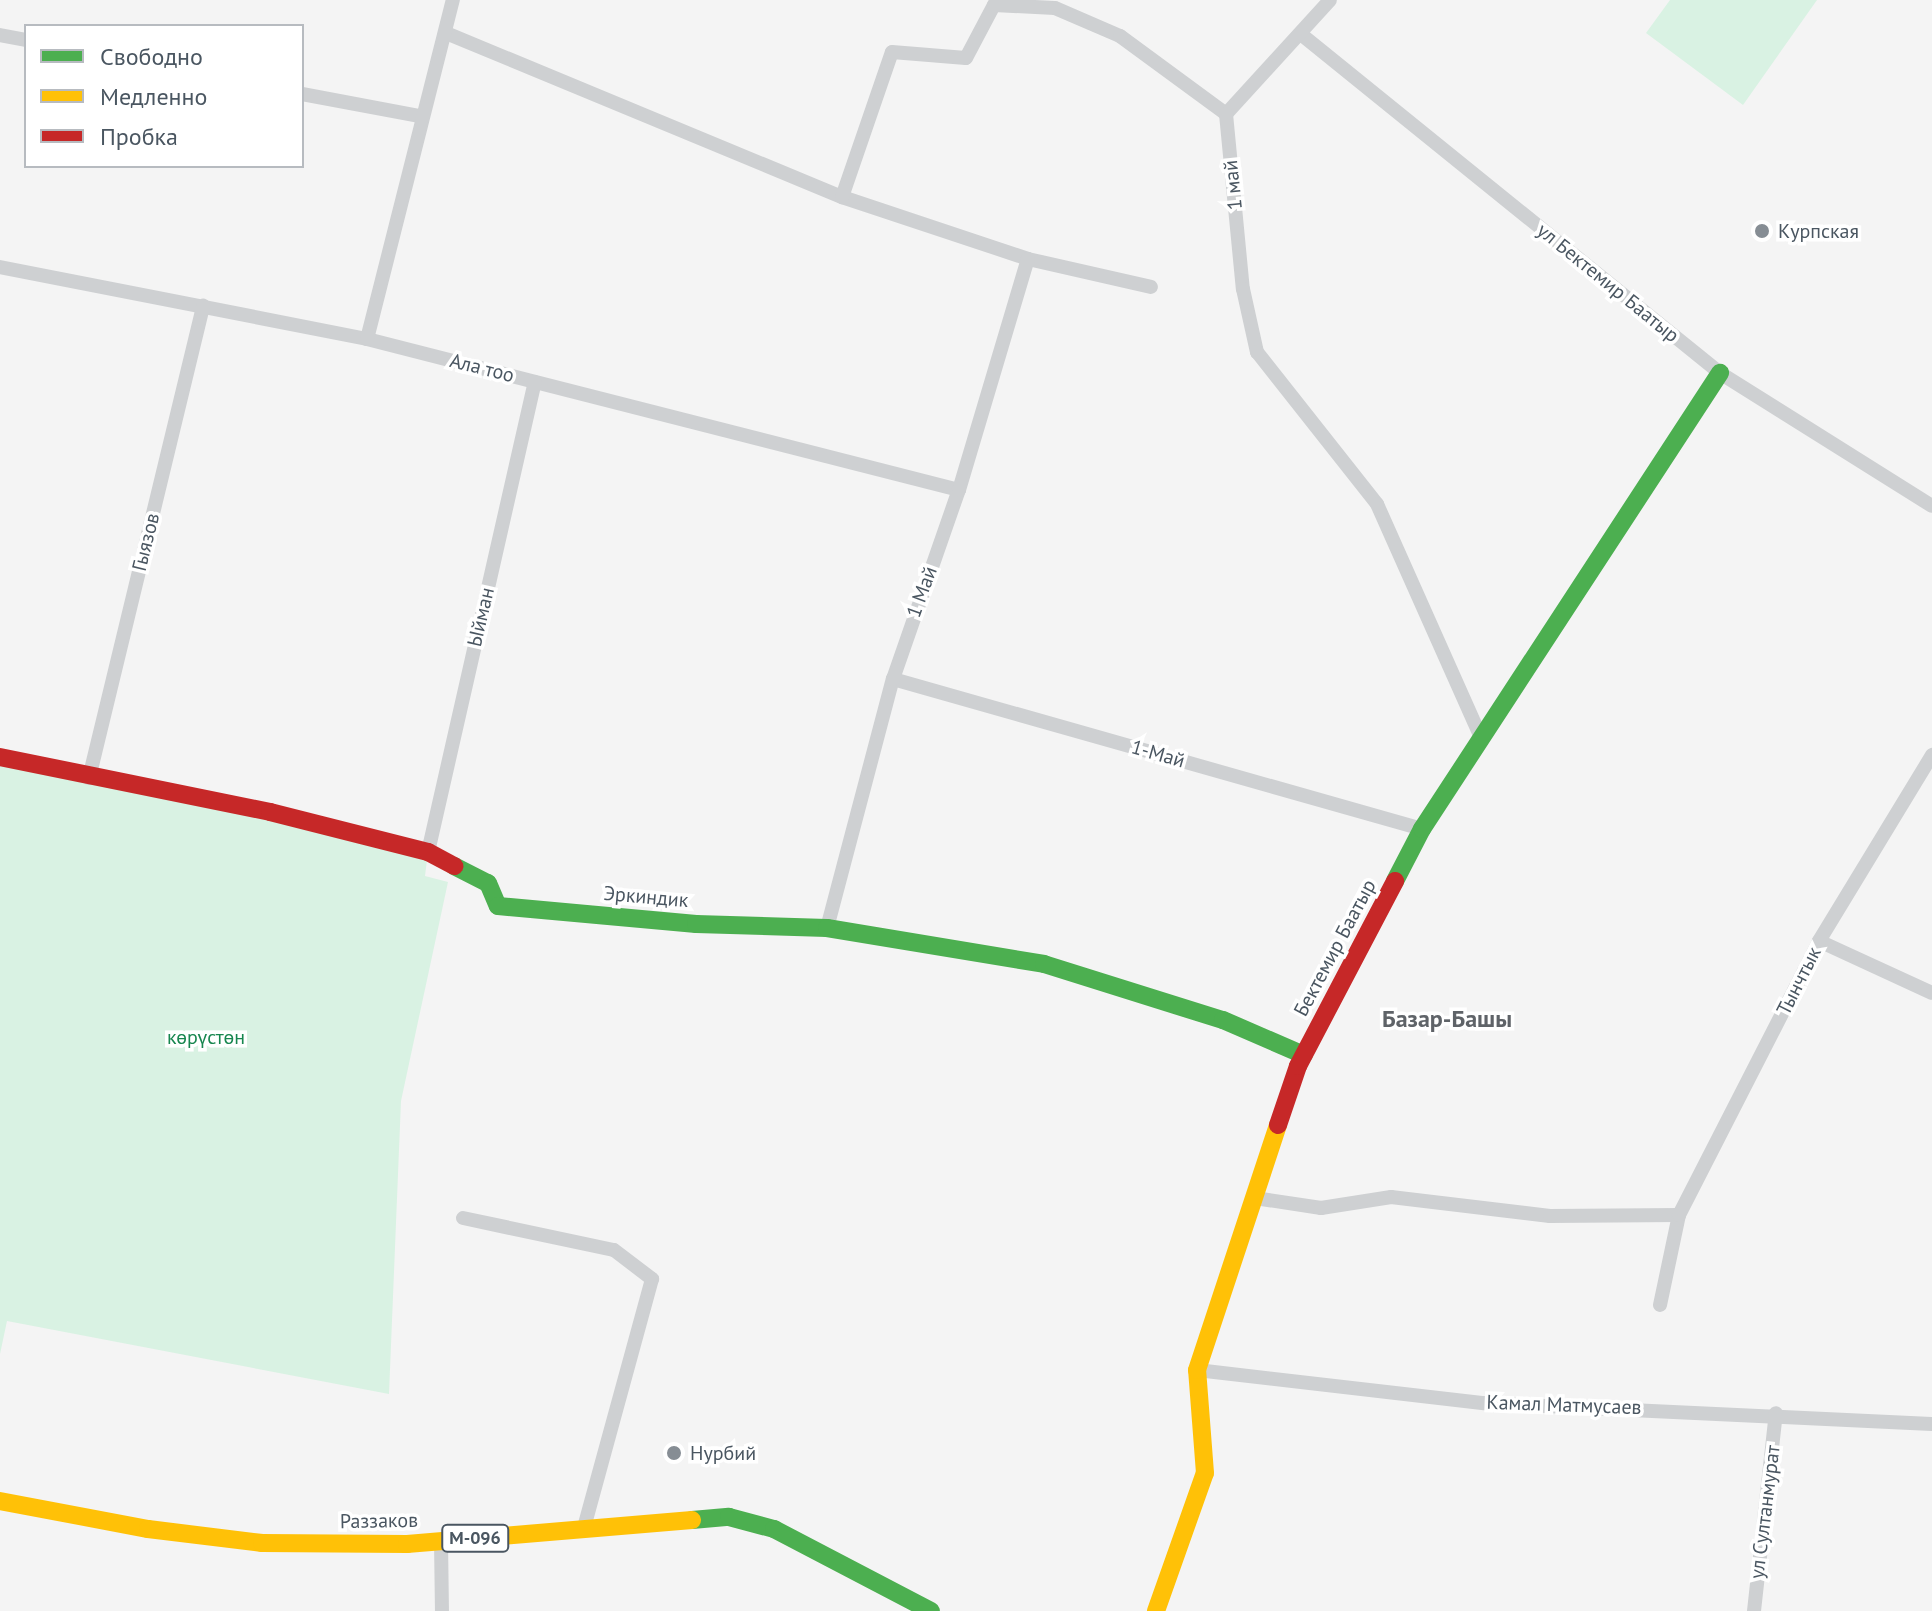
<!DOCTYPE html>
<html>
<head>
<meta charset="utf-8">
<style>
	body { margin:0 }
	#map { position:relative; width:1932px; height:1611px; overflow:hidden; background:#f4f4f4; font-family:"PT Sans",sans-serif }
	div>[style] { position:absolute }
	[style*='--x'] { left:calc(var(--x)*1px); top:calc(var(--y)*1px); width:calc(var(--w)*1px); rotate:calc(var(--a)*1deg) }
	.green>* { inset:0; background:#d9f2e3 }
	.street>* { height:14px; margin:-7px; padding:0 7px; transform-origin:7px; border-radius:7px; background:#ced0d2 }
	.fast>* { height:18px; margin:-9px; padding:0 9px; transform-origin:9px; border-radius:9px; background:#4caf50 }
	.slow>* { height:18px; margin:-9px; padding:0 9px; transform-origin:9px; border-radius:9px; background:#ffc107 }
	.jam>* { height:18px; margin:-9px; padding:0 9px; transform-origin:9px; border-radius:9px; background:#c62828 }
	.dots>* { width:22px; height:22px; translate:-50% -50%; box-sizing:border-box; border:4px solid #fff; border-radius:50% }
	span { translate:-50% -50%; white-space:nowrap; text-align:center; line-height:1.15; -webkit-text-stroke:7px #fff; paint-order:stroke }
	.shield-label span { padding:2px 6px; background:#fff; border:2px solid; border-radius:6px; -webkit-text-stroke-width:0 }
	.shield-label { font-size:18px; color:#4a5661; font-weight:700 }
	.street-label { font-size:20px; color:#4a5661 }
	.poi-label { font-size:20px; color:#4a5661 }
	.left { translate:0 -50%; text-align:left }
	.park-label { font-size:20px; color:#17864f }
	.quarter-label { font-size:24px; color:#5f6368; font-weight:700 }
	.legend { position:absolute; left:24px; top:24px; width:280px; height:144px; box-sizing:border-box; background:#fff; border:2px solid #b7bbc0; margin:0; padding:10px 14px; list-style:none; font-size:24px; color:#4a5661 }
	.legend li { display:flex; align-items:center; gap:16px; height:40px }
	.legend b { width:40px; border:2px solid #b7bbc0 }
</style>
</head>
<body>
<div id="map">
	<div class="green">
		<div style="clip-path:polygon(1670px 0,1817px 0,1743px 105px,1646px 33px)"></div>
		<div style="clip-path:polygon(0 756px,428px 852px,425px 876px,448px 882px,401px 1101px,389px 1394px,7px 1321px,0 1354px)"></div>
	</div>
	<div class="street">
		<div style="--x:446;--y:33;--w:429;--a:22.5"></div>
		<div style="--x:842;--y:197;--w:196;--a:18.4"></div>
		<div style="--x:1028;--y:259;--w:126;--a:12.8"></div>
		<div style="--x:0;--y:35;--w:26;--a:11"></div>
		<div style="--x:1302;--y:35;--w:538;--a:38.96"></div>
		<div style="--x:1720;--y:373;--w:250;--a:32.1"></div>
		<div style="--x:302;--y:94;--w:120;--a:10.6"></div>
		<div style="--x:1226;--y:114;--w:154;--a:-47.6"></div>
		<div style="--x:842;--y:197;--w:153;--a:-71"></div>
		<div style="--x:892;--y:52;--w:74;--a:4.6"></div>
		<div style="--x:966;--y:58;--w:60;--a:-62.2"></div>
		<div style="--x:994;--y:5;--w:61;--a:2.8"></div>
		<div style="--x:1055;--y:8;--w:71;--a:23.3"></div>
		<div style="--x:1120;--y:36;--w:132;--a:36.3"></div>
		<div style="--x:1226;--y:114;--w:176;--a:84.5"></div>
		<div style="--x:1243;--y:289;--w:65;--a:77.5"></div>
		<div style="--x:1257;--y:352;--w:194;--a:51.7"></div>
		<div style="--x:1377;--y:504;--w:258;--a:66"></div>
		<div style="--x:0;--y:267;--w:374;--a:11.1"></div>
		<div style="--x:367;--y:339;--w:611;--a:14.31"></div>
		<div style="--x:367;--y:339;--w:350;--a:-75.8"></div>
		<div style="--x:893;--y:679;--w:550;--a:15.83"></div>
		<div style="--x:89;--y:778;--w:486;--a:-76.4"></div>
		<div style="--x:428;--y:852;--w:482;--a:-77.2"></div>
		<div style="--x:827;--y:928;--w:258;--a:-75.2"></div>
		<div style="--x:893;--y:679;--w:200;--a:-70.8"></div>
		<div style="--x:959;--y:490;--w:241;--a:-73.4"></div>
		<div style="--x:1819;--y:941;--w:124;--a:24.7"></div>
		<div style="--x:1255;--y:1198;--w:67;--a:8.6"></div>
		<div style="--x:1321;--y:1208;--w:71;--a:-8.9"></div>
		<div style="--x:1391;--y:1197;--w:160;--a:6.8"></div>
		<div style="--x:1550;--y:1216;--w:129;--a:-0.4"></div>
		<div style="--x:463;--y:1218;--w:154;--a:12"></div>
		<div style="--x:614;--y:1250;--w:48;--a:37.3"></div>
		<div style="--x:652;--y:1279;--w:257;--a:105.3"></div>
		<div style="--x:1660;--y:1305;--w:92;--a:-78.1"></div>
		<div style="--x:1679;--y:1215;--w:308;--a:-62.9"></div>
		<div style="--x:1819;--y:941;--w:218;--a:-58.7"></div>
		<div style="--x:1197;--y:1370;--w:289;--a:6.6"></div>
		<div style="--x:1484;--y:1403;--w:448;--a:2.7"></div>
		<div style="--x:441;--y:1541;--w:70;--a:89.2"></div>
		<div style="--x:1754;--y:1611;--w:199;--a:-83.7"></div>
	</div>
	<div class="fast">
		<div style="--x:454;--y:866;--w:38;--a:27"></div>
		<div style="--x:488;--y:883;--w:25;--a:67"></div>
		<div style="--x:498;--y:906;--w:199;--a:5.2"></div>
		<div style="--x:696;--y:924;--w:131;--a:1.7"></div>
		<div style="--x:827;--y:928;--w:220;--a:9.4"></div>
		<div style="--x:1044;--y:964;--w:188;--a:17.4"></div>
		<div style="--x:1223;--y:1020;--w:88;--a:23.4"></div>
		<div style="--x:1395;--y:881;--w:59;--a:-62.6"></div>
		<div style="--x:1422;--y:829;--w:545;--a:-56.84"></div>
		<div style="--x:692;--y:1520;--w:37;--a:-5"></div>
		<div style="--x:729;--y:1517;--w:47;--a:14.9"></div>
		<div style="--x:774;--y:1529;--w:177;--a:27.6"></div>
	</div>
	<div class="slow">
		<div style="--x:0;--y:1501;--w:151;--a:10.7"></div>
		<div style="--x:148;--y:1529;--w:115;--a:7"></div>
		<div style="--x:262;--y:1543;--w:145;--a:0.4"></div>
		<div style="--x:407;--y:1544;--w:286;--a:-4.8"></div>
		<div style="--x:1156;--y:1611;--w:146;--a:-70.5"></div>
		<div style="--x:1205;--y:1473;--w:103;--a:-94.4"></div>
		<div style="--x:1197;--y:1370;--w:258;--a:-71.7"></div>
	</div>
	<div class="jam">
		<div style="--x:0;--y:757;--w:276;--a:11.5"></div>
		<div style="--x:270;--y:812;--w:163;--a:14.2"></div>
		<div style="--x:428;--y:852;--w:30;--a:28"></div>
		<div style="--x:1278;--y:1125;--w:62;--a:-71.3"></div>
		<div style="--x:1298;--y:1066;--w:209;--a:-62.3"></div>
	</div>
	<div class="dots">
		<div style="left:1762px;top:231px;background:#868d94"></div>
		<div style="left:674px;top:1453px;background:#868d94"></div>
	</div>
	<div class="shield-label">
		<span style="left:475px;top:1538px">М-096</span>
	</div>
	<div class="street-label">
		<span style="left:1233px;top:185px;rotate:-96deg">1 май</span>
		<span style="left:1608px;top:283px;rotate:39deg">ул Бектемир Баатыр</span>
		<span style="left:482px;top:368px;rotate:14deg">Ала тоо</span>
		<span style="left:146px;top:542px;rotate:-76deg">Гыязов</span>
		<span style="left:922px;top:592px;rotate:-70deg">1 Май</span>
		<span style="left:481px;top:617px;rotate:-77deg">Ыйман</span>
		<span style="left:1158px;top:754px;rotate:16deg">1-Май</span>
		<span style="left:646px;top:897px;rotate:5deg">Эркиндик</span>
		<span style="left:1335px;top:948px;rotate:-62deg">Бектемир Баатыр</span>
		<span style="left:1799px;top:981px;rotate:-63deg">Тынчтык</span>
		<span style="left:1564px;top:1405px;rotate:2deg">Камал Матмусаев</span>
		<span style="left:1765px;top:1512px;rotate:-83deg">ул Султанмурат</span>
		<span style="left:379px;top:1521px;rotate:-1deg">Раззаков</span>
	</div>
	<div class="poi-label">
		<span class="left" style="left:1778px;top:231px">Курпская</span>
		<span class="left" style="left:690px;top:1453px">Нурбий</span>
	</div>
	<div class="park-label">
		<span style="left:206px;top:1037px">көрүстөн</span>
	</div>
	<div class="quarter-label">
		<span style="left:1447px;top:1019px">Базар-Башы</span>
	</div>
	<ul class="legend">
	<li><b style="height:10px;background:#4caf50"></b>Свободно</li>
	<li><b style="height:10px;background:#ffc107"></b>Медленно</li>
	<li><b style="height:10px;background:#c62828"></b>Пробка</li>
	</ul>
</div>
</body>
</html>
